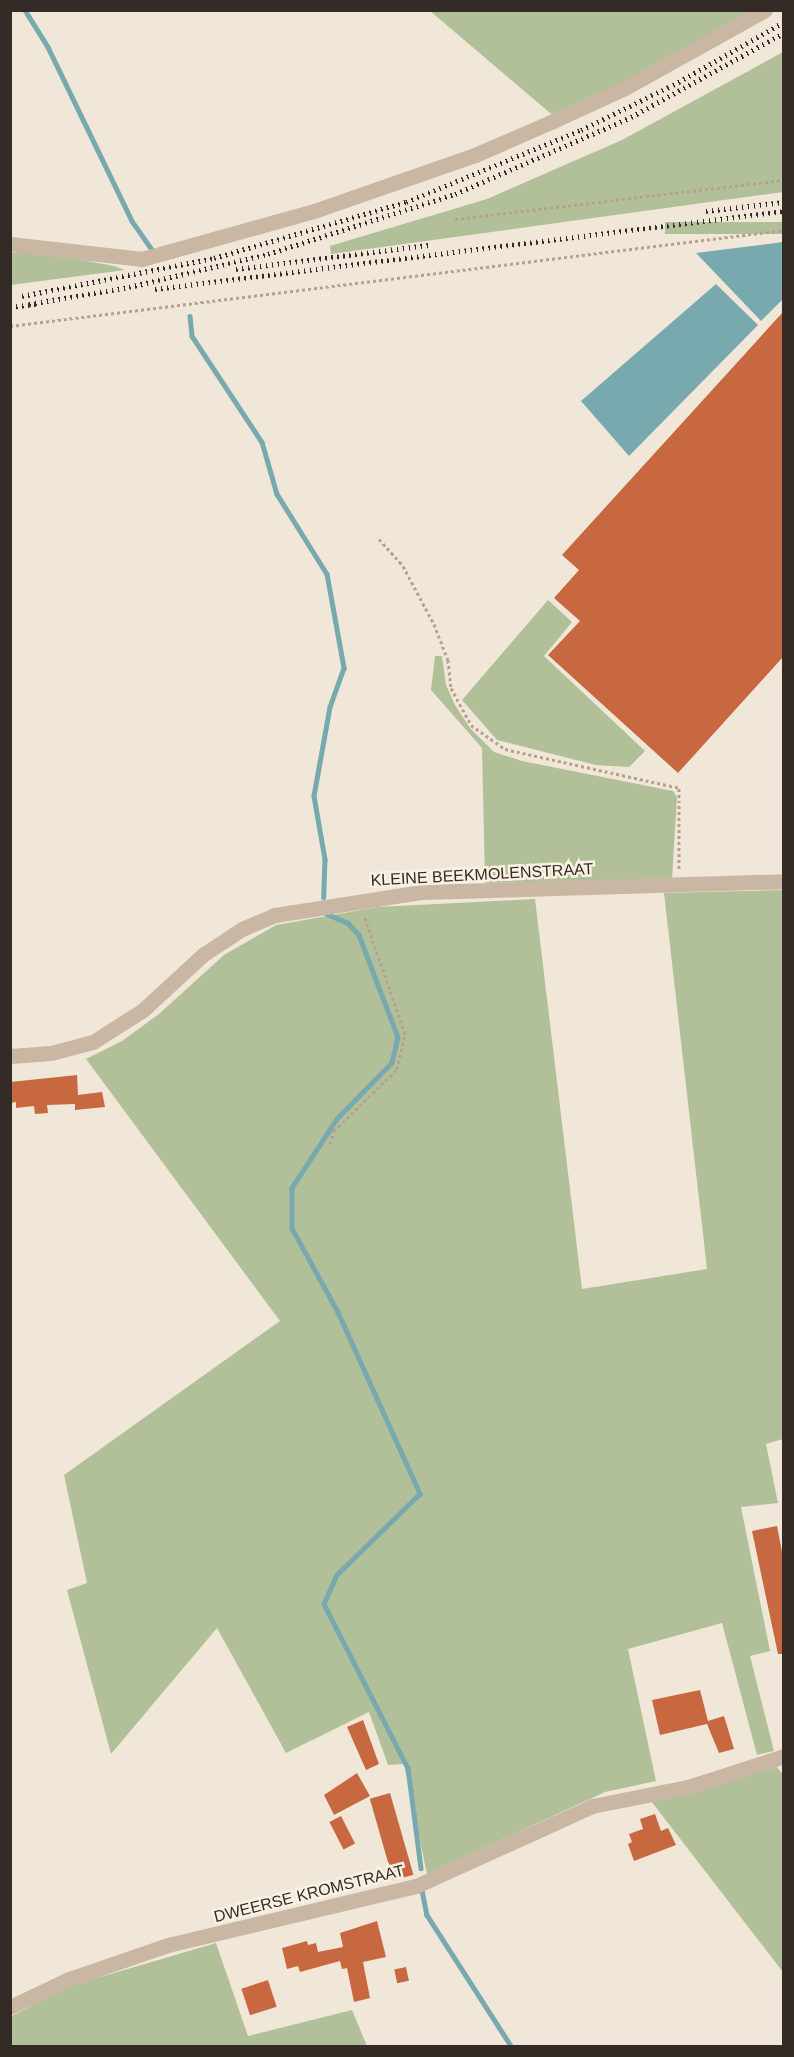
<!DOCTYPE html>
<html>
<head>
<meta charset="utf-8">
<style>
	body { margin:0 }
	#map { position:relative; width:794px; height:2057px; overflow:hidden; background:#f1e7d8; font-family:Helvetica,sans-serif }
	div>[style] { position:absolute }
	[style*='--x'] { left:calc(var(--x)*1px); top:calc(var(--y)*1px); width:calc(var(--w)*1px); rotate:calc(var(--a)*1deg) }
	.green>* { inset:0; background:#b1c098; transform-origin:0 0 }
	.water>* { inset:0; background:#77a9af }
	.stream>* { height:4.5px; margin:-2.25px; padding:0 2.25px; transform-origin:2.25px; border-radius:2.25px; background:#77a9af }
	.building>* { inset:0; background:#c86840; transform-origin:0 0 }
	.path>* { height:3px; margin-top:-1.5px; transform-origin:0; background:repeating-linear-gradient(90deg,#b5a18e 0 3px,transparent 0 6px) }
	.street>* { height:15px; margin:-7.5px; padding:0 7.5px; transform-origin:7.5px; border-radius:7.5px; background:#c9b7a4 }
	.rail>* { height:4.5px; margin-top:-2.25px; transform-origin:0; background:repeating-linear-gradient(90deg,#352b26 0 1.5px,transparent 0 6px) }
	span { translate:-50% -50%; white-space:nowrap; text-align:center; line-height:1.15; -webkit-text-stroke:5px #f9f1e4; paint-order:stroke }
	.street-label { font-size:16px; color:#352b26 }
	.frame { position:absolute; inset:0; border:12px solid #352b26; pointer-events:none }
</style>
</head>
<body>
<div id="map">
	<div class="green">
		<div style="clip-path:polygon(760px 10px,556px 118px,430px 11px)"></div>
		<div style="clip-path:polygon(783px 52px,783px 192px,331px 254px,330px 246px,487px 199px,622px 140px)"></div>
		<div style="left:783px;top:222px;width:12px;height:118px;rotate:90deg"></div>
		<div style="clip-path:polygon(33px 251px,114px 266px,125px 270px,11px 285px,11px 253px)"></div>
		<div style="clip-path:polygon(548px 600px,572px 622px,544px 656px,645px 751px,629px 767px,596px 765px,497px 740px,462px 700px)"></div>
		<div style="clip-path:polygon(435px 656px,442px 656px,446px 685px,455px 705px,470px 728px,494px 752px,522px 761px,673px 791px,677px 797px,672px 879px,485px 883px,482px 748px,431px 690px)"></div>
		<div style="clip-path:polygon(783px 890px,783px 1439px,766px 1444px,778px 1503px,741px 1507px,770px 1651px,750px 1656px,774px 1751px,757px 1755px,722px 1623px,628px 1649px,656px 1781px,605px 1792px,427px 1874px,404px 1764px,388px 1765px,369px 1712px,286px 1753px,217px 1628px,111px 1754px,67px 1590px,87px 1583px,64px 1475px,280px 1321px,86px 1059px,122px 1041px,159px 1014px,224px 955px,276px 925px,378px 907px,535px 899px,582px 1289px,707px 1269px,664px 893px)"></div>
		<div style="clip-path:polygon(777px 1767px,784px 1776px,783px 1972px,651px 1801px)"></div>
		<div style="clip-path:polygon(216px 1943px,248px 2036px,352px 2010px,367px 2046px,11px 2046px,10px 2017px,70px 1986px)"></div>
	</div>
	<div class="water">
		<div style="clip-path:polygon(783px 242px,783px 299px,761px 321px,696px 253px)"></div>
		<div style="clip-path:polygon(716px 284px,758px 325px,629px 456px,581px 401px)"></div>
	</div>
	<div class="stream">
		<div style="--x:25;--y:10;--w:44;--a:58.1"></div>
		<div style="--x:48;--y:47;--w:193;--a:64.2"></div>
		<div style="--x:132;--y:221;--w:35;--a:55"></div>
		<div style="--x:190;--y:316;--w:20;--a:84"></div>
		<div style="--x:192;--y:336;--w:127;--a:56.6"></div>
		<div style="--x:262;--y:442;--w:54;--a:73.9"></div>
		<div style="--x:277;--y:494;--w:94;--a:58"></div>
		<div style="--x:327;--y:574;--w:96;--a:79.7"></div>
		<div style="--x:344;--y:668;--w:41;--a:109.7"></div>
		<div style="--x:330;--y:707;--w:90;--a:100.2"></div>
		<div style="--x:314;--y:796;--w:64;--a:80.1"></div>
		<div style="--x:325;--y:859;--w:38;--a:92"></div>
		<div style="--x:327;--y:914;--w:23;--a:23"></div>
		<div style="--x:348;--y:923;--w:16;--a:47"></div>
		<div style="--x:359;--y:935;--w:109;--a:69.1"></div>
		<div style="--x:398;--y:1037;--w:27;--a:103"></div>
		<div style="--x:392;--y:1063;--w:78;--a:134.5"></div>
		<div style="--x:337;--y:1119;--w:82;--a:123.1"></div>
		<div style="--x:292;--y:1188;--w:40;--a:90"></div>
		<div style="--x:292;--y:1228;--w:96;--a:61.3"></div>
		<div style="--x:338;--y:1312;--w:200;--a:65.7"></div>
		<div style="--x:420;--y:1494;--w:116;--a:135.7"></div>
		<div style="--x:337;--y:1575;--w:32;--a:114"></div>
		<div style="--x:324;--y:1604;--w:184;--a:62.9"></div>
		<div style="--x:408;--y:1768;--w:101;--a:82.6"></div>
		<div style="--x:422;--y:1890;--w:25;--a:79"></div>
		<div style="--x:427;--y:1915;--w:156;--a:57.3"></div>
	</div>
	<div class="building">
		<div style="clip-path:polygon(783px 312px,783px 657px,678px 773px,548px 655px,580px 621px,554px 598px,579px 570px,562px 555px)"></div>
		<div style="clip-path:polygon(77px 1075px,78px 1095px,102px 1092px,105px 1107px,75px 1110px,75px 1104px,47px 1105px,48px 1113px,35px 1114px,34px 1106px,16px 1108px,16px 1102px,10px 1103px,10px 1082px)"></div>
		<div style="clip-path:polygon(777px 1526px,783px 1557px,783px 1654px,778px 1654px,752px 1531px)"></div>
		<div style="clip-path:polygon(700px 1690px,708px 1721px,724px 1716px,734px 1749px,719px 1753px,707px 1724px,660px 1735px,652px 1700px)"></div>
		<div style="clip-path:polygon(363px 1720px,379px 1764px,366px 1770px,347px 1727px)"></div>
		<div style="clip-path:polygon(357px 1773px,370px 1796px,334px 1815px,324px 1795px)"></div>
		<div style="left:390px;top:1793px;width:85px;height:21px;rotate:74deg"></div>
		<div style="clip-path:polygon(655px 1814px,661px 1831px,668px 1828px,676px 1845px,634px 1861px,628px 1844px,632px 1842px,629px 1834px,643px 1829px,640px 1819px)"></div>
		<div style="left:341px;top:1816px;width:31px;height:13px;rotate:63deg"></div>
		<div style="clip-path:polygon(377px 1921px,386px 1957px,363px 1962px,370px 1998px,354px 2002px,347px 1968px,342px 1969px,340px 1961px,300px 1972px,298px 1966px,287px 1969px,282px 1948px,307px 1941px,308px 1945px,316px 1943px,318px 1952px,343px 1947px,340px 1933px)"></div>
		<div style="left:406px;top:1967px;width:14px;height:12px;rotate:78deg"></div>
		<div style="left:268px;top:1980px;width:28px;height:28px;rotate:72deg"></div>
	</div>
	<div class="path">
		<div style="--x:455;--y:219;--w:331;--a:-6.8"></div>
		<div style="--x:10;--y:326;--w:780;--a:-7.07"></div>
		<div style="--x:379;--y:539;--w:36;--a:48"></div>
		<div style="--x:403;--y:566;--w:66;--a:61.9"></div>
		<div style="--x:434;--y:624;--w:39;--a:69"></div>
		<div style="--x:448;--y:660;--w:28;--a:84"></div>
		<div style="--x:451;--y:688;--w:42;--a:61.6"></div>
		<div style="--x:471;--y:725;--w:42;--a:35.2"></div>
		<div style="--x:505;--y:749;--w:178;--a:12.6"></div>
		<div style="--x:679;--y:788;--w:82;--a:90"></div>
		<div style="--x:330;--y:1144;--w:14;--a:-73"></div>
		<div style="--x:334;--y:1131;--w:88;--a:-44.5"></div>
		<div style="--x:397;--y:1069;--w:36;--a:-77"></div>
		<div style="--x:405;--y:1034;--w:126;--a:-109"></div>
	</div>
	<div class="street">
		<div style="--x:10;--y:244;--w:133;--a:6.5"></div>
		<div style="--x:142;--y:259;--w:179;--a:-15.6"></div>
		<div style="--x:314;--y:211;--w:170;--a:-19.2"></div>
		<div style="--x:475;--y:155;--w:83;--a:-23.5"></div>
		<div style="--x:551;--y:122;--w:81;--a:-24.7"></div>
		<div style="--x:625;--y:88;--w:160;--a:-29.1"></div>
		<div style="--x:10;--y:1056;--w:41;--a:-4.2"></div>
		<div style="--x:51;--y:1053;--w:43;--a:-14.7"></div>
		<div style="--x:93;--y:1042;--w:59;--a:-32.6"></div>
		<div style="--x:143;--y:1010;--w:83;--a:-42.6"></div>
		<div style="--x:204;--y:954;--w:45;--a:-33.3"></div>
		<div style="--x:242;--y:929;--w:36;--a:-23"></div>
		<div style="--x:275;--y:915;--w:149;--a:-8.9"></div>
		<div style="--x:422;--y:892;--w:362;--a:-1.7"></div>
		<div style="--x:10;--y:2007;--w:65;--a:-25.4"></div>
		<div style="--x:69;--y:1979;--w:105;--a:-19"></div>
		<div style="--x:168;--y:1945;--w:255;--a:-13.4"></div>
		<div style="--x:416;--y:1886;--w:193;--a:-24.4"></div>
		<div style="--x:592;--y:1806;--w:98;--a:-11.2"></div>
		<div style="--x:688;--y:1787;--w:101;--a:-17.9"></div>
	</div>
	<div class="rail">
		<div style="--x:706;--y:211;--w:79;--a:-6.6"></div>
		<div style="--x:236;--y:269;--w:194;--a:-7.1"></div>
		<div style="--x:155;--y:289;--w:634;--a:-7.07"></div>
		<div style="--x:22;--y:296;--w:196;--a:-11.2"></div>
		<div style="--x:214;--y:258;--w:200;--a:-16.3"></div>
		<div style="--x:406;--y:202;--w:189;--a:-22.4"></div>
		<div style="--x:581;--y:130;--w:102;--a:-26.1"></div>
		<div style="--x:673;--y:85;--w:128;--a:-29.6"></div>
		<div style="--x:29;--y:304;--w:101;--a:-9.6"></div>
		<div style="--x:129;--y:287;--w:143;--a:-13.4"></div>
		<div style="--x:268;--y:254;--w:196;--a:-17.8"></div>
		<div style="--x:455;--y:194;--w:192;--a:-23.6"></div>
		<div style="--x:631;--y:117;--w:175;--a:-28.8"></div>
		<div style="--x:10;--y:307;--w:26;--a:-7"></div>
	</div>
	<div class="street-label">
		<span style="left:482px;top:875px;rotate:-3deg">KLEINE BEEKMOLENSTRAAT</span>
		<span style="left:309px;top:1894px;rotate:-14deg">DWEERSE KROMSTRAAT</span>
	</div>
	<div class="frame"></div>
</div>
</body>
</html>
